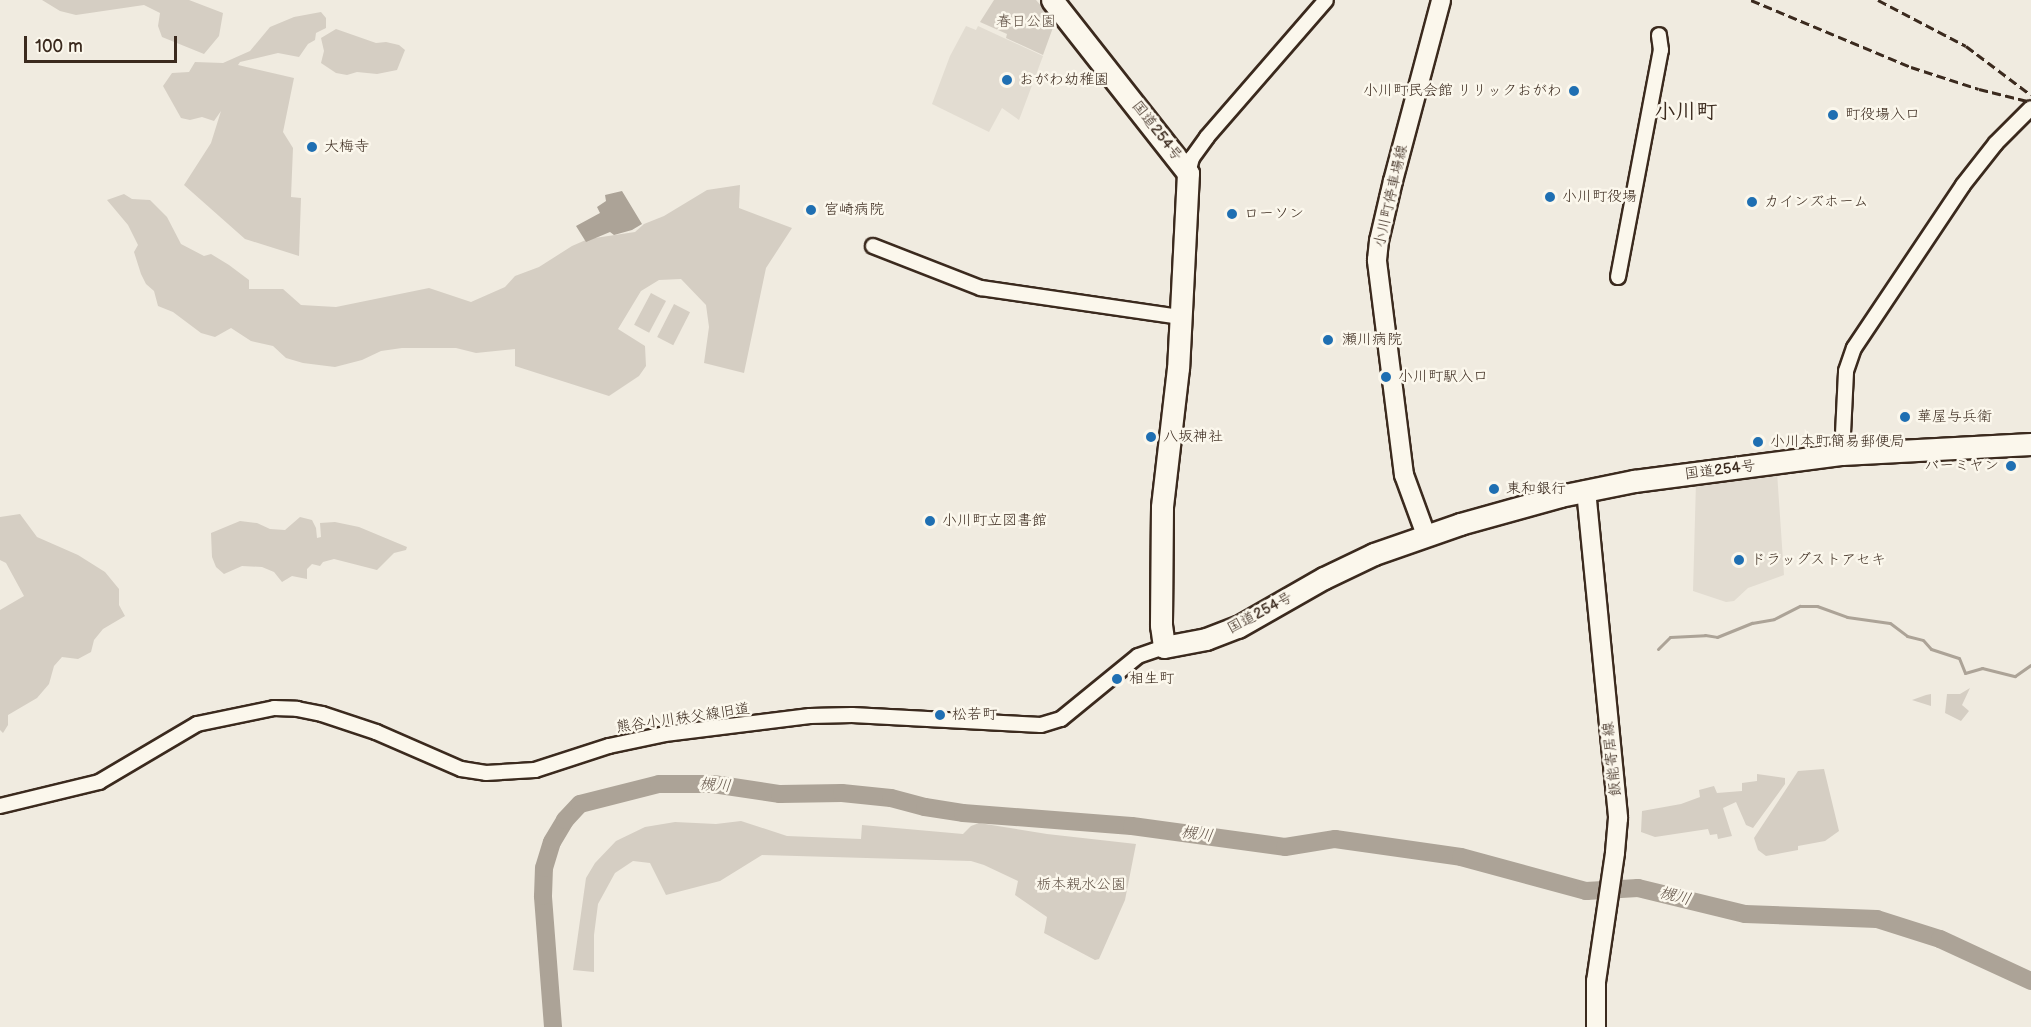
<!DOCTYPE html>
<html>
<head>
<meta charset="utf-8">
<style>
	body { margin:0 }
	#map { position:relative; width:2031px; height:1027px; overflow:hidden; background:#f0ebe0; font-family:"Balsamiq Sans","Klee One",sans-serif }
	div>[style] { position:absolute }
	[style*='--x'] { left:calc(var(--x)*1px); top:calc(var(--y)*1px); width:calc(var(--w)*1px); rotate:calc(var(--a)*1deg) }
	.built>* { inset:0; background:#e2dcd1 }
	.green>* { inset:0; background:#d5cec3; transform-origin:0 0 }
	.water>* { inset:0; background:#aca397 }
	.stream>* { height:3px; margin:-1.5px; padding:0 1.5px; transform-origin:1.5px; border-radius:1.5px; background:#aca397 }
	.river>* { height:18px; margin:-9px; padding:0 9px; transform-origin:9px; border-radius:9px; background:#aca397 }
	.roads { filter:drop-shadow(2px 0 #3b2a1e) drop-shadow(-2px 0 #3b2a1e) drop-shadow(0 2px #3b2a1e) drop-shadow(0 -2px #3b2a1e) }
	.minor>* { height:14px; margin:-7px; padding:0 7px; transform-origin:7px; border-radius:7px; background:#fbf7ec }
	.major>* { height:18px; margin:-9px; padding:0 9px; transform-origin:9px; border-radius:9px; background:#fbf7ec }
	.highway>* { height:21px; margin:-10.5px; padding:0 10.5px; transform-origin:10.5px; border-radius:10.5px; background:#fbf7ec }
	.rail>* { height:3px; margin-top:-1.5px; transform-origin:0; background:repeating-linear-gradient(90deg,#3b2a1e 0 9px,transparent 0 13.5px) }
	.dots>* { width:16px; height:16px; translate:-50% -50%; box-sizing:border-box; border:3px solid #fbf7ec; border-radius:50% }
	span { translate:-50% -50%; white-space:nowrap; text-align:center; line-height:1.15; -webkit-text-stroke:5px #fbf7ec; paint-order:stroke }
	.park-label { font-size:15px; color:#625347 }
	.poi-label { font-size:15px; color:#3b2a1e }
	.left { translate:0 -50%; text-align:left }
	.right { translate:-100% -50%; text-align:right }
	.street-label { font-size:15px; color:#3b2a1e }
	.water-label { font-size:16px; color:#635448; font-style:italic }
	.district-label { font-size:21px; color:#3b2a1e; font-weight:700 }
	.scale { position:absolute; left:24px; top:36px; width:153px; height:27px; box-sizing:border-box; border:3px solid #3b2a1e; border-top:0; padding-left:8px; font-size:18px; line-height:21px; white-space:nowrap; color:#3b2a1e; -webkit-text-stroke:4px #fbf7ec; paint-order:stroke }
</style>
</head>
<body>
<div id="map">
	<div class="built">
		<div style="clip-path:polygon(966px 26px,976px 30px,978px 26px,1043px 56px,1019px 120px,1002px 108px,989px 132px,932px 104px,950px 56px)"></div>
		<div style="clip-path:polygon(1777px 472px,1784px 575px,1748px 588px,1734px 601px,1726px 602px,1693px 591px,1696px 482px)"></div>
	</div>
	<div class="green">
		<div style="clip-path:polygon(42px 0,189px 0,223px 13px,219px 36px,204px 54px,162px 37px,158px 26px,160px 13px,144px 5px,76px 15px,60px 11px)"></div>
		<div style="clip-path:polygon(994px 0,1036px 0,1055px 22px,1043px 55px,1006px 38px,1007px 34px,980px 22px)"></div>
		<div style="clip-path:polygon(321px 12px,326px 18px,326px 28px,316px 33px,315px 40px,308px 44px,299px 57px,278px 53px,240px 62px,238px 65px,294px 78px,283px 132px,293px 148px,291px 197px,301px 198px,299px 256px,245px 239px,184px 185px,211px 143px,221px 111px,214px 121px,202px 117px,190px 120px,181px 118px,163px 86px,172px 73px,189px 72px,195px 62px,223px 63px,250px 51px,270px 27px,294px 17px)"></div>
		<div style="clip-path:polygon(336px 29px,376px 43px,386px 42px,399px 45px,405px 50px,397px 70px,377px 74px,357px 72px,347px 75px,336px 73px,321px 63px,324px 51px,321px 38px)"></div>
		<div style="clip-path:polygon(740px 185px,739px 208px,792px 228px,766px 268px,744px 373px,704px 363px,709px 327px,706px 305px,681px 279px,659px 280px,641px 291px,618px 329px,645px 346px,646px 366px,639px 376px,609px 396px,515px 366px,515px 349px,476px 353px,456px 348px,402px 348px,381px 351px,362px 360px,335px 367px,303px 363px,286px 358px,273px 346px,251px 341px,231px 328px,215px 337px,201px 333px,173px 312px,158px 306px,154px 291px,146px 284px,141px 274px,134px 252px,138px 245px,128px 225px,107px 200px,124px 194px,132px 199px,150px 200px,167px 217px,181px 244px,204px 256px,211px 254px,229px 265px,249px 280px,249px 289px,283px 289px,301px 305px,336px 307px,429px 288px,471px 302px,505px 287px,515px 276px,539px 267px,572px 246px,588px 239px,635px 232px,644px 224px,664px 216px,707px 190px)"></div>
		<div style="left:651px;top:293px;width:17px;height:36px;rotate:28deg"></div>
		<div style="left:674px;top:304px;width:18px;height:37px;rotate:27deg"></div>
		<div style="clip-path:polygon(20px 514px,37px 537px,78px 555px,105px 572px,119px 589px,119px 605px,125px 616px,103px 629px,94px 640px,91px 652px,78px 659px,62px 657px,54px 666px,49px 684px,37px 698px,8px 715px,8px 725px,3px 733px,0 730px,0 610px,24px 596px,6px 563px,0 560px,0 517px)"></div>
		<div style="clip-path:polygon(300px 517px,312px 520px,316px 528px,317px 538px,321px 537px,320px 523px,335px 522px,359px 527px,407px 547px,406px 550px,394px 553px,377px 570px,334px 559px,323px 562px,320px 566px,312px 564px,307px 569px,307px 579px,292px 576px,282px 582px,274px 572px,262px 567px,242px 566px,224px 574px,216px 567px,212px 557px,211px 533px,240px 521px,257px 523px,270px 529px,285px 530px)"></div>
		<div style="clip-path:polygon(1970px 688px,1962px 705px,1969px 711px,1961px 721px,1945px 713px,1947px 694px,1960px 694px)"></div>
		<div style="clip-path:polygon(1931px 694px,1931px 706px,1912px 700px,1926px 695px)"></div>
		<div style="clip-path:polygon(1824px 769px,1839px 831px,1825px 841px,1798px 846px,1798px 850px,1766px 856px,1758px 850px,1754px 838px,1798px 771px)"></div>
		<div style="clip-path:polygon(1757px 774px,1785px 778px,1785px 784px,1753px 828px,1746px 825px,1736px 802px,1723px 808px,1732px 836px,1718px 839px,1717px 834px,1710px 835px,1708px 829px,1655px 837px,1641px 832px,1642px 811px,1681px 804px,1700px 797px,1699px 790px,1714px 786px,1717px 793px,1742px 791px,1742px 783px,1757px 781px)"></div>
		<div style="clip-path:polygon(741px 821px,787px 836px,861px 839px,862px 825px,963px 834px,971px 826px,979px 823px,1047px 834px,1136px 844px,1125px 900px,1099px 959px,1095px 960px,1044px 933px,1047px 917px,1015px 895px,1018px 881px,984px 865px,971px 861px,762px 855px,720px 881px,666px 895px,650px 863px,633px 861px,615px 873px,598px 904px,594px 935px,594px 972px,573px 970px,586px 878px,595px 863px,616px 841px,645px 827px,675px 822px,716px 824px)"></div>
	</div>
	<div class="water">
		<div style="clip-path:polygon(622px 191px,642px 224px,632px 230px,614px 235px,610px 232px,586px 242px,576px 226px,600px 213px,597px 207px,606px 201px,605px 195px)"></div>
	</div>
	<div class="stream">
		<div style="--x:1658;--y:649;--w:17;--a:-45"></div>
		<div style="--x:1670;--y:637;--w:35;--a:-3"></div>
		<div style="--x:1705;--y:635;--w:12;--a:9"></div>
		<div style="--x:1717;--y:637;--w:38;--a:-22"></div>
		<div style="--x:1752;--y:623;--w:22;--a:-10"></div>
		<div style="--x:1774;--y:619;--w:29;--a:-27"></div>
		<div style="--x:1800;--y:606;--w:17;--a:0"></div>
		<div style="--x:1817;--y:606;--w:32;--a:20"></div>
		<div style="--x:1847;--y:617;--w:43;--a:7.9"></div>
		<div style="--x:1890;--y:623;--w:21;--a:37"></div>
		<div style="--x:1907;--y:636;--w:16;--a:14"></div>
		<div style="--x:1923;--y:640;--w:12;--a:48"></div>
		<div style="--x:1931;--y:649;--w:29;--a:18"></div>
		<div style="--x:1959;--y:658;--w:16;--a:68"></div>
		<div style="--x:1965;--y:673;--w:18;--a:-16"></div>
		<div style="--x:1982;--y:668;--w:34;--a:14"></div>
		<div style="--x:2015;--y:676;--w:19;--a:-35"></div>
	</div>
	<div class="river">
		<div style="--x:553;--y:1027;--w:131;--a:-94.4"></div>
		<div style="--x:543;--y:896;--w:28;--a:-88"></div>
		<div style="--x:544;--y:868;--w:27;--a:-73"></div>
		<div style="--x:552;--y:842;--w:26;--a:-59"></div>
		<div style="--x:565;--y:820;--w:22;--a:-47"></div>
		<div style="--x:580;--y:804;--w:81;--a:-14.2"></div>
		<div style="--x:659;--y:784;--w:54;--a:0"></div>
		<div style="--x:713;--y:784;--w:68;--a:8.5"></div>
		<div style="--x:780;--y:794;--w:62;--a:-0.9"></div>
		<div style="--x:842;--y:793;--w:49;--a:5.8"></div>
		<div style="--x:891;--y:798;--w:35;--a:15"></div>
		<div style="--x:925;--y:807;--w:38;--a:9"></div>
		<div style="--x:963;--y:813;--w:169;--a:4.4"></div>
		<div style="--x:1132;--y:826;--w:154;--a:7.8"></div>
		<div style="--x:1285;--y:847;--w:51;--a:-9.1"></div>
		<div style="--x:1335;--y:839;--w:127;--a:8.1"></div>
		<div style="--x:1461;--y:857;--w:130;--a:15.2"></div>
		<div style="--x:1586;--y:891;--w:52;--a:-3.3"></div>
		<div style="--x:1638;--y:888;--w:110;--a:13.7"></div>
		<div style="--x:1745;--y:914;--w:132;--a:2.2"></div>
		<div style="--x:1877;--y:919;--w:66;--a:17.6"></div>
		<div style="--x:1940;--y:939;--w:100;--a:24.8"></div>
	</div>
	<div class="roads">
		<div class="minor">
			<div style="--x:1188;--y:173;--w:16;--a:-75"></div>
			<div style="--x:1192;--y:158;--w:26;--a:-54"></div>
			<div style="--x:1207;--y:137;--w:181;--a:-49"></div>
			<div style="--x:873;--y:246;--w:116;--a:21.3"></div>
			<div style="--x:981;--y:288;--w:202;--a:8.3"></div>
			<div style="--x:1618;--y:277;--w:231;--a:-79.3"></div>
			<div style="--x:1661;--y:50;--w:15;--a:-98"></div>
			<div style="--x:1842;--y:454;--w:83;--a:-87.2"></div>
			<div style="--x:1846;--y:371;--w:24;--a:-71"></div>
			<div style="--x:1854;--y:348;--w:196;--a:-56.2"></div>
			<div style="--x:1963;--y:185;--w:53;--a:-51.8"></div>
			<div style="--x:1996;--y:143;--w:49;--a:-45"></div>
			<div style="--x:0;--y:806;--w:102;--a:-13.6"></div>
			<div style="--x:99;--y:782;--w:114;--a:-30.6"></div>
			<div style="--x:197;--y:724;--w:79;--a:-11.7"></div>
			<div style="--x:274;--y:708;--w:23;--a:2"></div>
			<div style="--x:297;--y:709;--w:25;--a:11"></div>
			<div style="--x:322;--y:714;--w:57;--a:18.4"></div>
			<div style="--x:376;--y:732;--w:93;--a:23.5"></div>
			<div style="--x:461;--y:769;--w:25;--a:9"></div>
			<div style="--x:486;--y:773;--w:49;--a:-3.5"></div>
			<div style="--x:535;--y:770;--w:78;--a:-18"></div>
			<div style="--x:609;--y:746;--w:57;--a:-12.1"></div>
			<div style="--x:665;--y:734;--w:146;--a:-7.1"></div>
			<div style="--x:810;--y:716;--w:42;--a:-1.4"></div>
			<div style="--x:852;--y:715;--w:189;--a:3"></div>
			<div style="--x:1041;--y:725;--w:21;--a:-17"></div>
			<div style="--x:1061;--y:719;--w:99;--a:-39.3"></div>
			<div style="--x:1138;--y:656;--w:28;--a:-19"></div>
		</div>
		<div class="major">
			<div style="--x:1586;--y:490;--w:330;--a:84.4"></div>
			<div style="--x:1618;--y:818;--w:35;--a:95"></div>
			<div style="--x:1615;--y:853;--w:129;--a:98.4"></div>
			<div style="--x:1596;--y:981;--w:46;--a:90"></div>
			<div style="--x:1426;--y:535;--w:64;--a:-110.1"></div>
			<div style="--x:1404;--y:475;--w:217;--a:-97.2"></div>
			<div style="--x:1377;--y:260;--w:19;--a:-84"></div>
			<div style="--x:1379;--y:241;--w:62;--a:-76.9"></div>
			<div style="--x:1393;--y:181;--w:187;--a:-75.1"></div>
		</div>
		<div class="highway">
			<div style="--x:1052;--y:0;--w:220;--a:51.8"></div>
			<div style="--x:1188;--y:173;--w:195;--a:92.9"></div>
			<div style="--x:1178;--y:368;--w:140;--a:96.6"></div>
			<div style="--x:1162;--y:507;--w:118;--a:90.5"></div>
			<div style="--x:1161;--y:625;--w:22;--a:82"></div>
			<div style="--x:1164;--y:647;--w:43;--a:-10.8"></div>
			<div style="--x:1206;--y:639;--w:34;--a:-21"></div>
			<div style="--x:1238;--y:627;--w:99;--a:-29.7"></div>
			<div style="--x:1324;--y:578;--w:55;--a:-25.6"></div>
			<div style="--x:1374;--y:554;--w:91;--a:-19.2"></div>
			<div style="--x:1460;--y:524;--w:104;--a:-15.6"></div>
			<div style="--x:1560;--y:496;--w:76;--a:-11.5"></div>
			<div style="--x:1634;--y:481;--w:210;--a:-7.4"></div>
			<div style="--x:1842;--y:454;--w:189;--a:-3"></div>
		</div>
	</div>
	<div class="rail">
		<div style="--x:1751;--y:0;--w:173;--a:22.7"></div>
		<div style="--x:1911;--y:67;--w:71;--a:17.9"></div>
		<div style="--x:1979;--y:89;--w:54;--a:14"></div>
		<div style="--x:1878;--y:0;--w:99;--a:27.6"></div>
		<div style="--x:1966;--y:46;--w:81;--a:37"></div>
	</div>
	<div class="dots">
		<div style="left:1007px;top:80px;background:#1f6fb2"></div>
		<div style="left:1574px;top:91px;background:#1f6fb2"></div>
		<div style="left:1833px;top:115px;background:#1f6fb2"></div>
		<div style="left:312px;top:147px;background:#1f6fb2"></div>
		<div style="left:1550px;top:197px;background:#1f6fb2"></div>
		<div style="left:1752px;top:202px;background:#1f6fb2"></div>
		<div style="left:811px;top:210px;background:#1f6fb2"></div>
		<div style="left:1232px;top:214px;background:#1f6fb2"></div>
		<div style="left:1328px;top:340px;background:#1f6fb2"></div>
		<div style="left:1386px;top:377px;background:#1f6fb2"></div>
		<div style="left:1905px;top:417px;background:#1f6fb2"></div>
		<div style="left:1151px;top:437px;background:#1f6fb2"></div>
		<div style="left:1758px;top:442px;background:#1f6fb2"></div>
		<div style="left:2011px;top:466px;background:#1f6fb2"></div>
		<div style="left:1494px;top:489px;background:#1f6fb2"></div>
		<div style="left:930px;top:521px;background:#1f6fb2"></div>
		<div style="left:1739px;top:560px;background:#1f6fb2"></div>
		<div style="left:1117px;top:679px;background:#1f6fb2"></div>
		<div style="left:940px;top:715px;background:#1f6fb2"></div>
	</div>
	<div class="park-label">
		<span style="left:1026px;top:22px">春日公園</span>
		<span style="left:1081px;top:885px">栃本親水公園</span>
	</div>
	<div class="poi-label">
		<span class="left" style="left:1019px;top:80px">おがわ幼稚園</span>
		<span class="right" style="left:1562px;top:91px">小川町民会館 リリックおがわ</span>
		<span class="left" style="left:1845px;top:115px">町役場入口</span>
		<span class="left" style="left:324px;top:147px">大梅寺</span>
		<span class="left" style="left:1562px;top:197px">小川町役場</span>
		<span class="left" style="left:1764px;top:202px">カインズホーム</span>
		<span class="left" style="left:824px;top:210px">宮崎病院</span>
		<span class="left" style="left:1244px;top:214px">ローソン</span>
		<span class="left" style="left:1342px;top:340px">瀬川病院</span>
		<span class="left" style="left:1398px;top:377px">小川町駅入口</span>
		<span class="left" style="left:1917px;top:417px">華屋与兵衛</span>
		<span class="left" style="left:1163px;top:437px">八坂神社</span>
		<span class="left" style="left:1770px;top:442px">小川本町簡易郵便局</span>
		<span class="right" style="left:1999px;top:466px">バーミヤン</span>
		<span class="left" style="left:1506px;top:489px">東和銀行</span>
		<span class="left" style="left:942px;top:521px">小川町立図書館</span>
		<span class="left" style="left:1751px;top:560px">ドラッグストアセキ</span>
		<span class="left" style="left:1129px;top:679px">相生町</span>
		<span class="left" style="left:952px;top:715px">松若町</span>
	</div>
	<div class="street-label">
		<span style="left:1157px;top:131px;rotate:52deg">国道254号</span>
		<span style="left:1391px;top:196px;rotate:-77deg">小川町停車場線</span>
		<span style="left:1720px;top:470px;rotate:-7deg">国道254号</span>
		<span style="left:1260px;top:613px;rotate:-28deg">国道254号</span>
		<span style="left:683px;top:718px;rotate:-8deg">熊谷小川秩父線旧道</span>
		<span style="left:1612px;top:759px;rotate:-96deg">飯能寄居線</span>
	</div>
	<div class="water-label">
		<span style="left:715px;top:786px;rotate:5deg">槻川</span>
		<span style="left:1197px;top:835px;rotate:8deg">槻川</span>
		<span style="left:1675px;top:897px;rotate:14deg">槻川</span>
	</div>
	<div class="district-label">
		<span style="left:1686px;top:112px">小川町</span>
	</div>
	<div class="scale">100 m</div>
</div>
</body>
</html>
